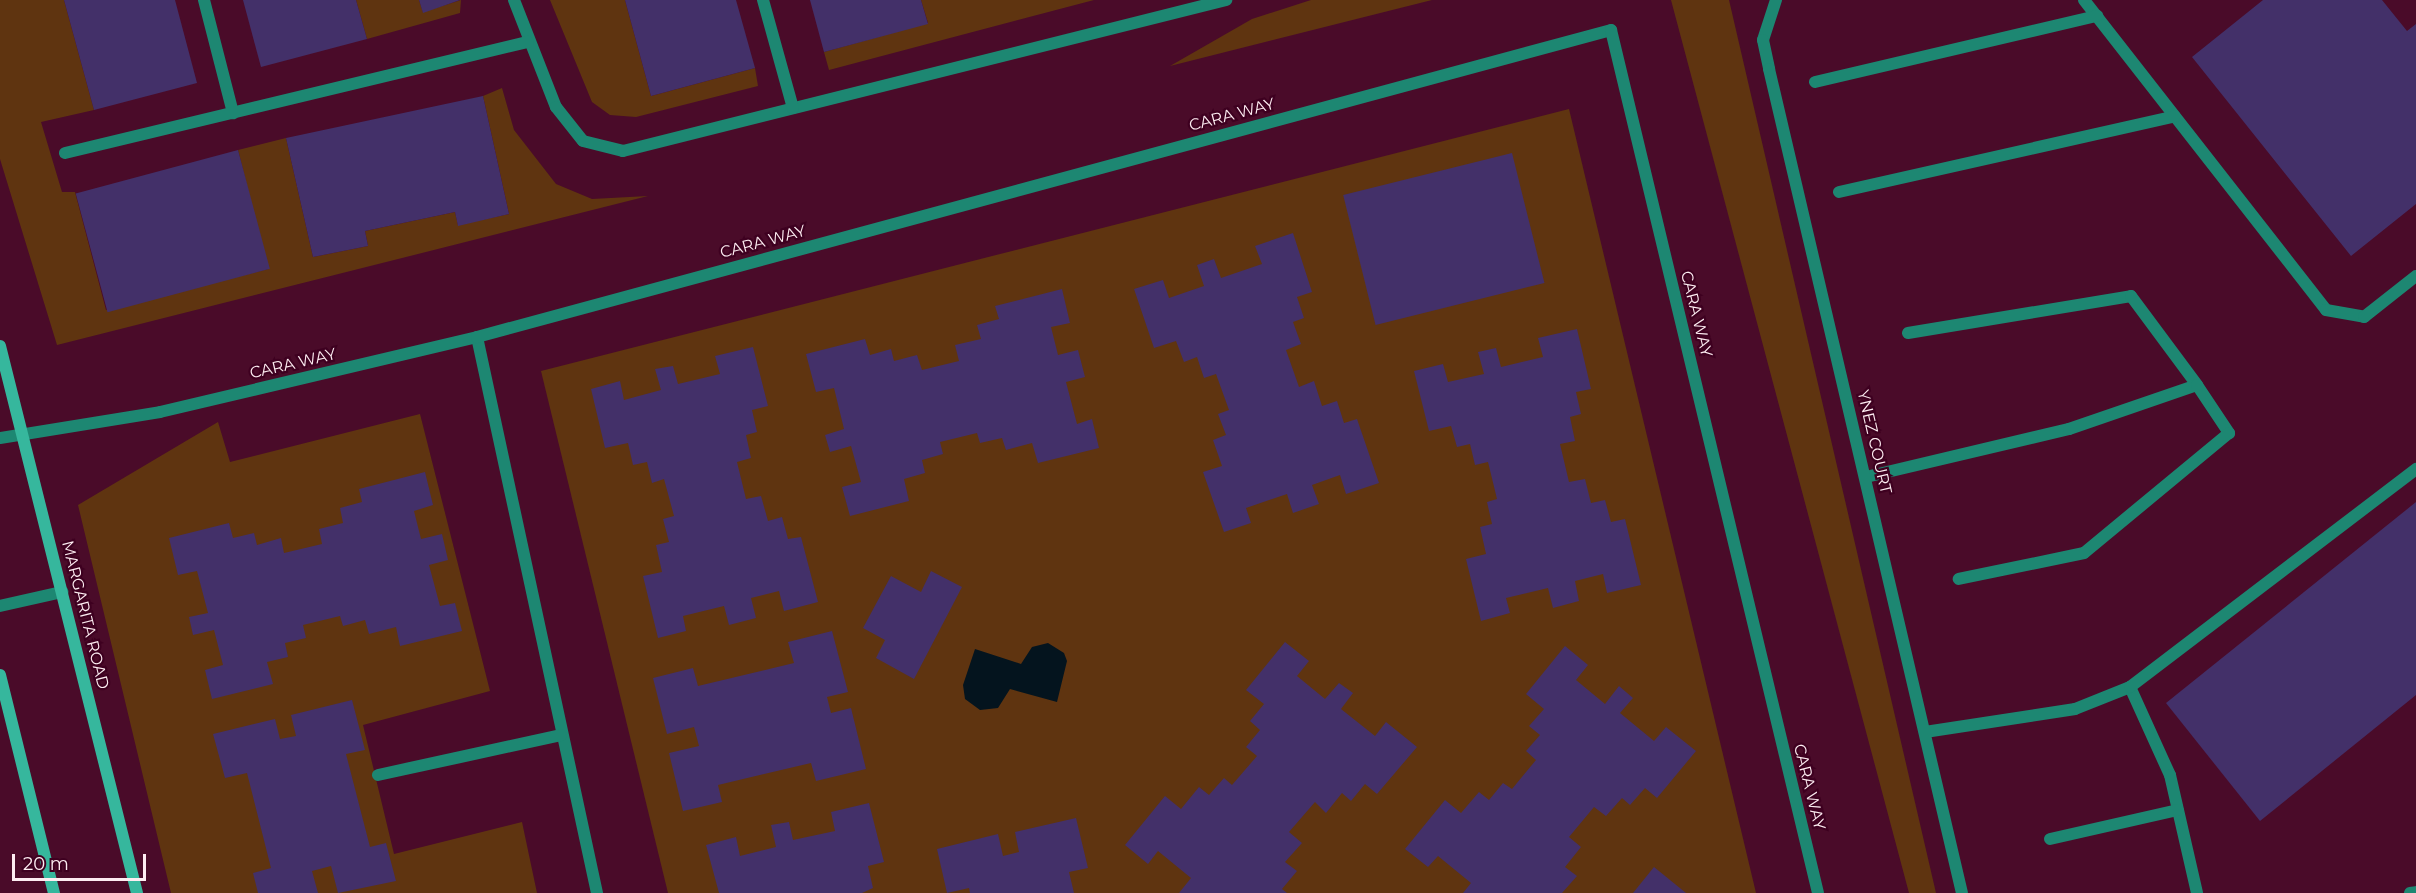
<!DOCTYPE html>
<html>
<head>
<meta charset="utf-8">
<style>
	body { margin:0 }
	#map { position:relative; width:2416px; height:893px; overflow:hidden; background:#4a0b29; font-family:Montserrat,sans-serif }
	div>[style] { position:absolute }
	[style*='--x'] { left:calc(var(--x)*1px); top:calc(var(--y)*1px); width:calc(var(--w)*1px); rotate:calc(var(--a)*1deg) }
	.green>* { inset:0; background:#5f3410 }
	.water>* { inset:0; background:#04141e }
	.building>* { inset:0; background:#433069; transform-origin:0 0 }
	.lane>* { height:12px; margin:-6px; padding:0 6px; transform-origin:6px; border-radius:6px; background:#1d8772 }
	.street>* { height:12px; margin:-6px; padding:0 6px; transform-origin:6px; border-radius:6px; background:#1d8772 }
	.secondary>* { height:12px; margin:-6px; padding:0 6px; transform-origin:6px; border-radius:6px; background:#36b79d }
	span { translate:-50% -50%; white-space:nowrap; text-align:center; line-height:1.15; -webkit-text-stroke:4.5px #3e0020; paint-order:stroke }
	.street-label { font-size:16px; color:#feedf2 }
	.scale { position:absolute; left:12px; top:854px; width:134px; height:27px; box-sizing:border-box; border:3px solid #feedf2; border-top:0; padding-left:8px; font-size:18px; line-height:21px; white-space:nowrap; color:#feedf2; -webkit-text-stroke:4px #3e0020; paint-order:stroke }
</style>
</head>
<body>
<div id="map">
	<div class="green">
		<div style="clip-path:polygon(0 0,64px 0,94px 110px,41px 122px,62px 192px,75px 192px,106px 310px,268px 269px,238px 150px,286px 138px,313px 257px,368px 246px,365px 231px,455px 212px,458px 225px,509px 214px,483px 96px,502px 88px,514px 130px,556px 184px,592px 199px,648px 196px,57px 345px,0 159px)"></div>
		<div style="clip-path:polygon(356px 0,419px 0,423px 12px,461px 0,460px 13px,367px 39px)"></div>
		<div style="clip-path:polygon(550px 0,625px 0,651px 96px,755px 68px,758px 86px,636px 117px,610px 115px,592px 102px)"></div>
		<div style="clip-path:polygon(921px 0,1094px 0,829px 70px,824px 52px,928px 23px)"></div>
		<div style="clip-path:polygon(1311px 0,1432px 0,1170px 66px,1252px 19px)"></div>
		<div style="clip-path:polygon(1671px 0,1729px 0,1936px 893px,1909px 893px)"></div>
		<div style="clip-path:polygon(1569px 109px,1756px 893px,668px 893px,541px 371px)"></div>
		<div style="clip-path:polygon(420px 414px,490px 691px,363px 725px,394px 854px,522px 822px,537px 893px,171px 893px,78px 505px,218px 422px,230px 462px)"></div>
	</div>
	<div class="water">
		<div style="clip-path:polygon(1048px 643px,1064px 653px,1067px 661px,1057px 702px,1010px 689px,998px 708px,980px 710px,965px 699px,963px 685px,975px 649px,1021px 664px,1032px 647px)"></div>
	</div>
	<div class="building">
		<div style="clip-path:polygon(64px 0,175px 0,197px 83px,94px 110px)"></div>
		<div style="clip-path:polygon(243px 0,356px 0,367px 39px,261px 67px)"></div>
		<div style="clip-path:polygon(419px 0,460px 0,423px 13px)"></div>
		<div style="clip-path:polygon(625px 0,736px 0,755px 68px,651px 96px)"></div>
		<div style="clip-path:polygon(810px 0,921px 0,928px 24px,824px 52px)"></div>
		<div style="clip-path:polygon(2263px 0,2382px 0,2407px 31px,2416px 24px,2416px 204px,2351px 256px,2192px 57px)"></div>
		<div style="clip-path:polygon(483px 96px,509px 214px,458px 226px,455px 212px,365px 231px,368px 246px,313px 257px,286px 138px)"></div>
		<div style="left:238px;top:150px;width:123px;height:168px;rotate:75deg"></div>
		<div style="left:1512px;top:153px;width:134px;height:174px;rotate:76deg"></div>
		<div style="clip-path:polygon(1293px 233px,1312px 292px,1297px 297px,1304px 318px,1293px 322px,1301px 344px,1286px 350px,1299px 387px,1314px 381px,1322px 406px,1337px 401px,1344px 423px,1357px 419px,1379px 483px,1346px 494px,1340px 475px,1312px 485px,1319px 504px,1293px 513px,1287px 494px,1246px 508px,1251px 523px,1224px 532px,1203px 472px,1222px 466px,1213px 440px,1226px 435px,1218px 414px,1229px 410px,1216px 374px,1204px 378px,1197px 357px,1184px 362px,1176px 341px,1154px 348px,1134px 289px,1163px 280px,1169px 298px,1204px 286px,1197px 265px,1214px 259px,1221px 278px,1262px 264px,1255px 246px)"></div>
		<div style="clip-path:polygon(1062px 289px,1070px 323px,1051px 327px,1058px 355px,1078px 350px,1085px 377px,1066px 382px,1077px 424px,1092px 419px,1099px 448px,1038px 463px,1032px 443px,1006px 450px,1002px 438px,980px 443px,977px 433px,940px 442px,943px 454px,922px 460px,925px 473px,904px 479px,909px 501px,850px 516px,842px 487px,861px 482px,851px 446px,830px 452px,825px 435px,844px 429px,834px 388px,816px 392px,806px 354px,865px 339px,870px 355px,891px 349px,894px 361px,917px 355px,922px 370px,959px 361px,955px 345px,981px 339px,977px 325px,999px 319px,995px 306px)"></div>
		<div style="clip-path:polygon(1577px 329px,1591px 389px,1576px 392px,1581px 414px,1570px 417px,1575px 441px,1560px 444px,1569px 482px,1585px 479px,1591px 503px,1605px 500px,1611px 522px,1625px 519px,1641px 585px,1607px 593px,1603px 574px,1575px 581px,1579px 601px,1553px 608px,1548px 588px,1506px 598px,1510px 613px,1481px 621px,1466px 559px,1486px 554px,1480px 527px,1492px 524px,1487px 502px,1497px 499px,1488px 462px,1475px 465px,1470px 444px,1457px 447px,1451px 426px,1429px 431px,1414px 371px,1443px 364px,1448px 382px,1484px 374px,1478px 352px,1496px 348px,1501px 367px,1543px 357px,1538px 338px)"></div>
		<div style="clip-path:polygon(753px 347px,768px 406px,752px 410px,757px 432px,746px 435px,751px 458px,737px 462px,746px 499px,761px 496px,768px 521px,782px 517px,788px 539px,801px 537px,818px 602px,784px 611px,779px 591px,751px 598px,756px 618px,729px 625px,724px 606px,683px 616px,686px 631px,658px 638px,643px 576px,662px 572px,656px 545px,669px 542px,663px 519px,674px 516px,664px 479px,652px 483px,647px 462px,633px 465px,628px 443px,605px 448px,591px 389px,620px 381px,624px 400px,661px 390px,655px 369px,673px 366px,678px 384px,720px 374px,715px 356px)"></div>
		<div style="clip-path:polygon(425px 472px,433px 505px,414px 511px,421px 539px,442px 534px,448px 560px,429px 565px,440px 606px,455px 603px,462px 631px,400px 646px,396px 627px,369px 634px,365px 620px,343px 626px,340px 616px,303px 625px,306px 638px,285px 643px,288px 657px,267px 662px,273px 684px,212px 699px,205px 670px,223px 665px,214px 630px,193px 635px,189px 617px,208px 613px,197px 571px,178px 575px,169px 538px,229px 523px,233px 538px,254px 533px,257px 545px,281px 538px,284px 553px,322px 544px,319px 529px,343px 523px,340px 508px,362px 502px,359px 489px)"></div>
		<div style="clip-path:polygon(2416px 502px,2416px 695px,2260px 821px,2166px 703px)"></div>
		<div style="clip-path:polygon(931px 571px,962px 587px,914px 679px,876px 658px,885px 640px,863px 628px,891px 576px,921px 592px)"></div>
		<div style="clip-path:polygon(832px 631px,848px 692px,827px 697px,831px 713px,851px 708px,866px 769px,816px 781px,811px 763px,718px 785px,722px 802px,683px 811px,669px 753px,699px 746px,694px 727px,667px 734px,653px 678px,693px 668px,698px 686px,794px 663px,788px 642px)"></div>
		<div style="clip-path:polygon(1285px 642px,1309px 661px,1297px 676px,1325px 699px,1339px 683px,1353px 693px,1341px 709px,1375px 736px,1386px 722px,1417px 747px,1377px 794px,1365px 784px,1351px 801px,1342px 793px,1326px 813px,1315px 802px,1289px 832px,1302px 843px,1285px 862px,1297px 871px,1282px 889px,1287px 893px,1179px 893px,1191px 878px,1158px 851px,1148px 864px,1125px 845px,1165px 796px,1181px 809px,1199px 787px,1209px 795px,1224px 778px,1232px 785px,1257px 756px,1246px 747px,1260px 730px,1250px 721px,1264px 704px,1246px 690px)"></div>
		<div style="clip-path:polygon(1565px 646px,1588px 665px,1576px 680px,1605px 704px,1619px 686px,1633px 698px,1620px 713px,1654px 741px,1666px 727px,1696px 751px,1657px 798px,1645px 788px,1630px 805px,1622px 798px,1606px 816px,1594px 807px,1569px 837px,1581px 847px,1565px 867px,1577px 876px,1562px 893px,1463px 893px,1471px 883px,1438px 856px,1428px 867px,1405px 849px,1445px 800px,1461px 813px,1479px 792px,1489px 800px,1503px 783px,1512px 789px,1536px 760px,1526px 751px,1540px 735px,1529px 726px,1544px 709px,1526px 694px)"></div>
		<div style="clip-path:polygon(352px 700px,365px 750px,346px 754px,370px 847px,386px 843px,396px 881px,338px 893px,331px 866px,312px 871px,318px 893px,258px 893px,253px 873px,271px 868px,247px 773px,225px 778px,213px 734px,275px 719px,280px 739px,296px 736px,291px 715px)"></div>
		<div style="clip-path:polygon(869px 803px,884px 862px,868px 866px,873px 888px,862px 893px,719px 893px,706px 845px,736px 837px,740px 856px,776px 847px,771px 825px,789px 822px,793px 840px,835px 831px,831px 812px)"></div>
		<div style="clip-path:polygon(1076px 818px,1088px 868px,1069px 872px,1074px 893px,970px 893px,969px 888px,947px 893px,937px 849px,998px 834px,1003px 856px,1019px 852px,1015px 832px)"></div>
		<div style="clip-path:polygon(1654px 867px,1686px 893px,1633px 893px)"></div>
	</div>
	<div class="lane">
		<div style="--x:204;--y:0;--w:117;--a:75.6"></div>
		<div style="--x:514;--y:0;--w:115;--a:68.6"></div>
		<div style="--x:556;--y:107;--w:43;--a:51.5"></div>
		<div style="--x:583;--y:141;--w:41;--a:14"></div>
		<div style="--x:623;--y:151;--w:622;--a:-14.06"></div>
		<div style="--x:763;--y:0;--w:112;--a:74.5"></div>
		<div style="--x:2084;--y:0;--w:393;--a:52"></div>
		<div style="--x:2326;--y:310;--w:39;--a:10"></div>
		<div style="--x:2364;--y:317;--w:66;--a:-38.3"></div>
		<div style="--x:1815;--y:82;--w:290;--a:-13.2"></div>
		<div style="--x:65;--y:153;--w:476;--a:-13.5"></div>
		<div style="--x:1839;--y:192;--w:344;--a:-12.7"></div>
		<div style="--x:1908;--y:333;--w:226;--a:-9.4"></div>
		<div style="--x:2131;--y:296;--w:111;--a:53.4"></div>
		<div style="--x:477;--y:337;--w:569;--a:77.82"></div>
		<div style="--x:0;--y:438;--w:162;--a:-9.2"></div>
		<div style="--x:160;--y:412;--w:326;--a:-13.3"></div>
		<div style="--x:477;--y:337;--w:1175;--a:-15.15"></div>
		<div style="--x:1611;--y:30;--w:887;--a:76.51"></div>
		<div style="--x:1866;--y:477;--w:209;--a:-13.3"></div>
		<div style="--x:2069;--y:429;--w:135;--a:-19"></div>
		<div style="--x:2197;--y:385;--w:58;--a:56.3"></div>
		<div style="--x:2229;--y:433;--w:188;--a:140.4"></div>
		<div style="--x:2084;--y:553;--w:128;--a:168.3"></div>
		<div style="--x:0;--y:606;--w:64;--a:-12.7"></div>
		<div style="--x:2130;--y:687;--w:97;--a:65.6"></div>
		<div style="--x:2170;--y:775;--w:121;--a:77.1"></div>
		<div style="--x:1925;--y:732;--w:152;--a:-8.7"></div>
		<div style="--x:2075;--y:709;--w:59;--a:-21.8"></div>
		<div style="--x:2130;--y:687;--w:360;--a:-37.3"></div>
		<div style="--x:378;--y:775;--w:187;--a:-12.3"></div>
		<div style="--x:2050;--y:839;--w:131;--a:-12.8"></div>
		<div style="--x:2410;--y:893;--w:6;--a:-9"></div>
	</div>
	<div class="street">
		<div style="--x:1776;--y:0;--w:42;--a:108"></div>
		<div style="--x:1763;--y:40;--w:30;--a:78"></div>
		<div style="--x:1769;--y:69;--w:846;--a:76.82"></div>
	</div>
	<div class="secondary">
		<div style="--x:0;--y:346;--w:564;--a:75.94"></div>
		<div style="--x:0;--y:675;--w:225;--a:76.1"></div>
	</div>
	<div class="street-label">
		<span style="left:1232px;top:115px;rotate:-15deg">CARA WAY</span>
		<span style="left:763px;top:242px;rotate:-15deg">CARA WAY</span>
		<span style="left:1696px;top:314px;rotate:76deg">CARA WAY</span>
		<span style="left:293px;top:364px;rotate:-13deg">CARA WAY</span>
		<span style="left:1874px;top:442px;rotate:77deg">YNEZ COURT</span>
		<span style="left:85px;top:615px;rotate:76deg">MARGARITA ROAD</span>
		<span style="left:1809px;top:787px;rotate:76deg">CARA WAY</span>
	</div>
	<div class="scale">20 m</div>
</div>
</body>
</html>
